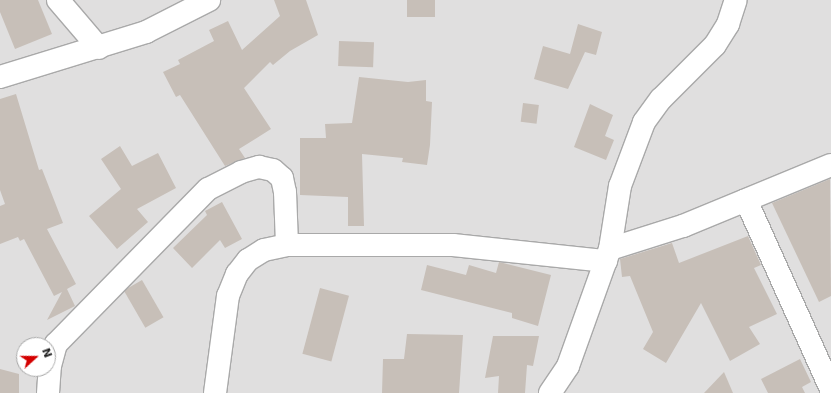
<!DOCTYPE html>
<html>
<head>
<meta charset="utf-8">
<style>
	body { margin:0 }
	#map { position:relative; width:831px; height:393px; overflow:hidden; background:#f2efe9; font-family:"DejaVu Sans",sans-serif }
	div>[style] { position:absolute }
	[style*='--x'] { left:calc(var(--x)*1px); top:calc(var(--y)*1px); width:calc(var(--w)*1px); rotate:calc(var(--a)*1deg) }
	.residential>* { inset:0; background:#e0dfdf }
	.building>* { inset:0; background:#c7bfb8; transform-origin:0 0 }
	.roads { filter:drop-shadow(1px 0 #a9a9a9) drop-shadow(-1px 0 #a9a9a9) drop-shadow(0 1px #a9a9a9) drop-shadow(0 -1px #a9a9a9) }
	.minor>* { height:22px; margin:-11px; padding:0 11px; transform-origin:11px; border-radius:11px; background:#fff }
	span { translate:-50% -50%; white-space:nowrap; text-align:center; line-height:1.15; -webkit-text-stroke:3px #fff; paint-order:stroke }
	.north { position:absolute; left:16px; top:337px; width:40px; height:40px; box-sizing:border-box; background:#fff; border:1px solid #a7a7a7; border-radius:50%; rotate:69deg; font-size:11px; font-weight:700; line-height:16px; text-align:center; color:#222 }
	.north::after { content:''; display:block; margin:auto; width:14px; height:18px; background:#d40000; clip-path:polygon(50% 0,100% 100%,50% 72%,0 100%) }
</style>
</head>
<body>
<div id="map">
	<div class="residential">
		<div style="clip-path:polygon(evenodd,0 0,831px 0,831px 393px,0 393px,0 0,24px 345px,48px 345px,48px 369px,24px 369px,24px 345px)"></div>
	</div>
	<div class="building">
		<div style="clip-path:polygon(0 0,38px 0,52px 34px,15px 49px,0 12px)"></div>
		<div style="clip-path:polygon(274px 0,306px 0,318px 35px,290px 51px,273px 65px,270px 62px,244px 88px,271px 129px,239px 149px,245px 158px,225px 166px,180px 95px,176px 97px,163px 72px,180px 64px,178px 60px,214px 41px,209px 30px,228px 21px,242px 50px,280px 16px)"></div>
		<div style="left:407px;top:0;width:28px;height:17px"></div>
		<div style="clip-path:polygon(578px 24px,602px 32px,596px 55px,585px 52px,568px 89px,534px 79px,543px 46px,570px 54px)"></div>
		<div style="left:339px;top:41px;width:35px;height:25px;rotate:2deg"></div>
		<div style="clip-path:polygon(359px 77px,408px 82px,426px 80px,426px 101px,432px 102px,430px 145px,427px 165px,402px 162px,403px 158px,362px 154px,364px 226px,348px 226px,348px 197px,300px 195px,300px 138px,326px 138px,325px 124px,352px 123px)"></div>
		<div style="clip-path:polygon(16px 94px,39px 170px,42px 169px,63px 223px,47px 229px,76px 284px,67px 289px,75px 306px,47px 320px,62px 292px,54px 296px,24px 239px,20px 241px,18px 237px,0 244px,0 206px,5px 204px,0 190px,0 99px)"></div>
		<div style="left:523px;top:103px;width:16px;height:19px;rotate:7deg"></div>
		<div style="clip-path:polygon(590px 104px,613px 115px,605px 136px,614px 140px,606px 160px,574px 147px)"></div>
		<div style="clip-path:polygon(120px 146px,132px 166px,158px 153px,176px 188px,137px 209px,148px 222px,117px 249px,89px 216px,121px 189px,101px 159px)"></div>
		<div style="clip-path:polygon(830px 179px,831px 296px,819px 302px,772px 203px)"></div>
		<div style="clip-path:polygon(222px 202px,242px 239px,225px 248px,220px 240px,192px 268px,173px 248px,207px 215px,205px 211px)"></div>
		<div style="clip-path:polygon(748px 236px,761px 265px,754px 268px,777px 314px,749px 327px,760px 344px,730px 361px,701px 303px,666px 363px,643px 349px,653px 332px,630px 276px,622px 277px,620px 259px,672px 243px,679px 263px)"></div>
		<div style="clip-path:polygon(499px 262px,551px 275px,538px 326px,512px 318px,512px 313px,421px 290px,427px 265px,466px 275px,469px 265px,496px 273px)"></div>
		<div style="left:142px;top:280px;width:43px;height:21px;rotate:60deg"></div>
		<div style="left:320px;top:288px;width:30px;height:68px;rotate:15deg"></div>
		<div style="clip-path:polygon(407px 334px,463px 335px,459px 393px,382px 393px,383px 359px,404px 359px)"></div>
		<div style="clip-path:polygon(493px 336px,539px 336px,533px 366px,527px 365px,525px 393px,498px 393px,499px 376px,485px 378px)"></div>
		<div style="clip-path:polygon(800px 359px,811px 382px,802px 387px,805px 393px,768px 393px,761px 379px)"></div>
		<div style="clip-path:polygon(0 369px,19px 374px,19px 393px,0 393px)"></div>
		<div style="clip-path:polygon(724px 372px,733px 393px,704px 393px)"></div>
	</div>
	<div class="roads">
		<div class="minor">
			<div style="--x:58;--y:0;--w:63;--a:49.5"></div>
			<div style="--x:0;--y:77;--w:153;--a:-17.1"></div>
			<div style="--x:146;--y:32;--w:71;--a:-26.9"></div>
			<div style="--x:746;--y:200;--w:207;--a:65.8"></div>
			<div style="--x:610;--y:249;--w:77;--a:-17.5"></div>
			<div style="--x:683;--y:226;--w:160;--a:-22.4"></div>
			<div style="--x:48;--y:393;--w:27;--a:-86"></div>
			<div style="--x:50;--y:366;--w:23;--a:-75"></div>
			<div style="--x:56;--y:344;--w:217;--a:-45.6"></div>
			<div style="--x:208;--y:189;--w:37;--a:-27"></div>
			<div style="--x:241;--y:172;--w:19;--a:-16"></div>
			<div style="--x:259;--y:167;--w:14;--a:12"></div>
			<div style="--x:273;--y:170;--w:12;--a:42"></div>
			<div style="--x:282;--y:178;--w:14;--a:78"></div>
			<div style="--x:285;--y:192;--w:53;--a:87.8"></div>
			<div style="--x:215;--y:393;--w:98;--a:-82.4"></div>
			<div style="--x:228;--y:296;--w:24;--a:-68"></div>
			<div style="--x:237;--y:274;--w:18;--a:-52"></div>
			<div style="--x:248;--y:260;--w:19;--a:-32"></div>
			<div style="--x:264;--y:250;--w:24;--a:-12"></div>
			<div style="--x:287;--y:245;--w:166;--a:0"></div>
			<div style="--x:453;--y:245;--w:154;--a:6"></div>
			<div style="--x:550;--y:393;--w:32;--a:-56"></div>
			<div style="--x:568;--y:366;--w:124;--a:-70.3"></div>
			<div style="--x:610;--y:249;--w:64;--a:-81"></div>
			<div style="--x:620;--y:186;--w:68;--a:-69.4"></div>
			<div style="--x:644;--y:122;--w:29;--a:-54"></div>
			<div style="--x:661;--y:99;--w:76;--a:-45"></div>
			<div style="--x:715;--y:45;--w:25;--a:-58"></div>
			<div style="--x:728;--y:24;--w:25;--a:-72"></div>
		</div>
	</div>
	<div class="north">N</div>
</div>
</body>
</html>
